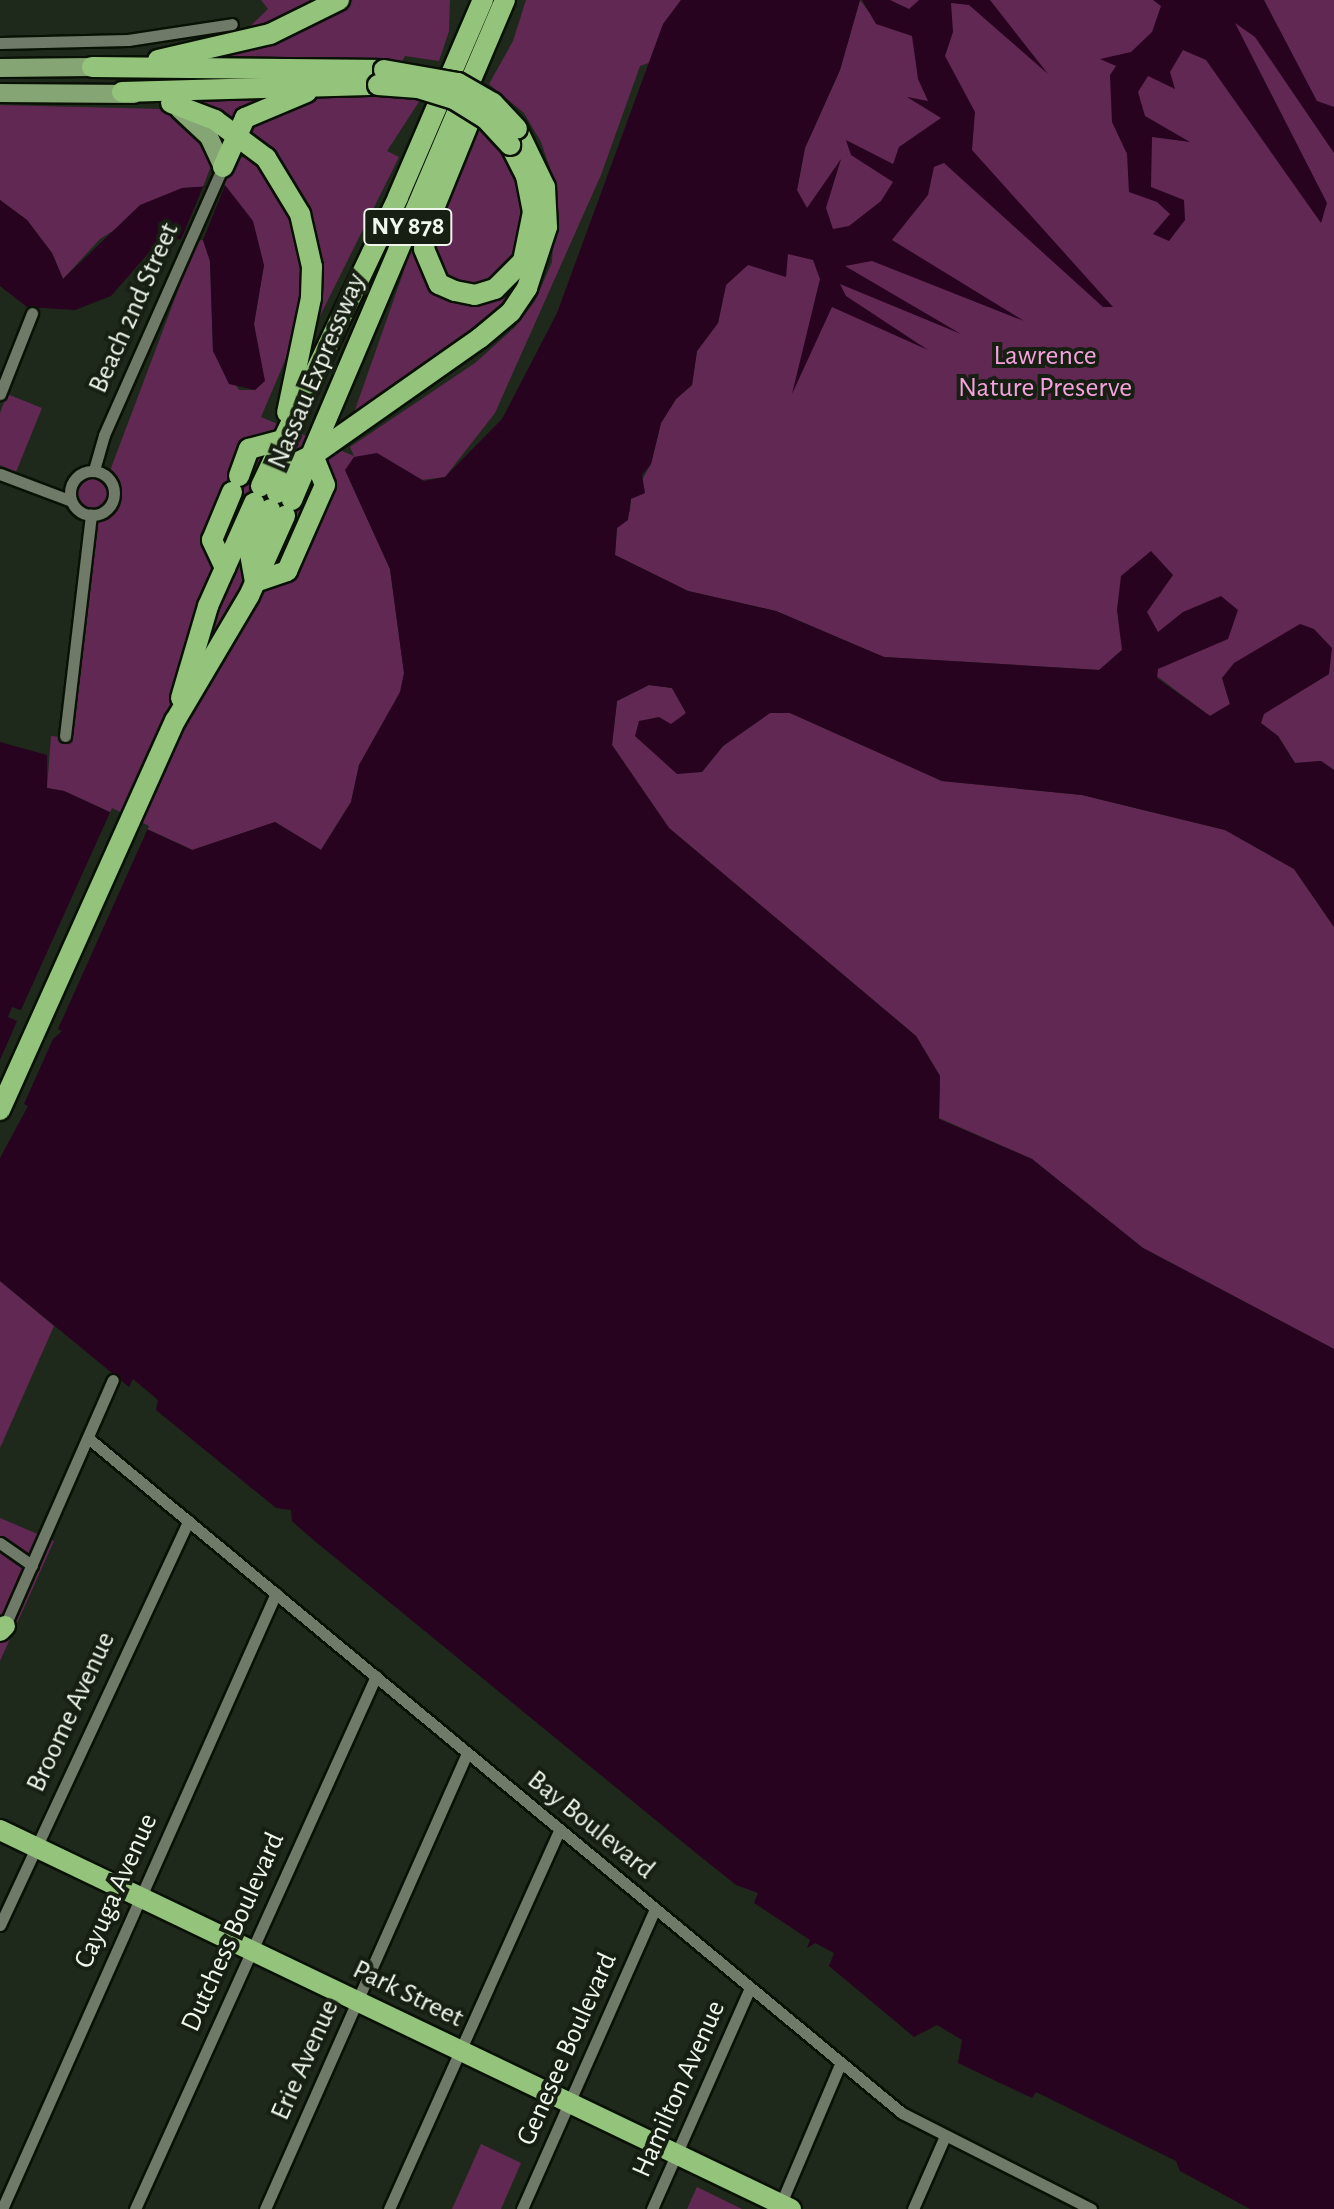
<!DOCTYPE html>
<html>
<head>
<meta charset="utf-8">
<style>
	body { margin:0 }
	#map { position:relative; width:1334px; height:2209px; overflow:hidden; background:#1f291b; font-family:"Alegreya Sans",sans-serif }
	div>[style] { position:absolute }
	[style*='--x'] { left:calc(var(--x)*1px); top:calc(var(--y)*1px); width:calc(var(--w)*1px); rotate:calc(var(--a)*1deg) }
	.green>* { inset:0; background:#602853 }
	.water>* { inset:0; background:#27031f }
	.pier>* { inset:0; background:#1f291b }
	.roads { filter:drop-shadow(2px 0 #091105) drop-shadow(-2px 0 #091105) drop-shadow(0 2px #091105) drop-shadow(0 -2px #091105) }
	.street>* { height:11px; margin:-5.5px; padding:0 5.5px; transform-origin:5.5px; border-radius:5.5px; background:#6f7a69 }
	.street>.ring { margin:-5.5px; padding:0; box-sizing:content-box; background:none; border:11px solid #6f7a69; border-radius:50% }
	.primary>* { height:18px; margin:-9px; padding:0 9px; transform-origin:9px; border-radius:9px; background:#85a674 }
	.highway>* { height:20px; margin:-10px; padding:0 10px; transform-origin:10px; border-radius:10px; background:#94c47b }
	.bridges { filter:drop-shadow(2px 0 #091105) drop-shadow(-2px 0 #091105) drop-shadow(0 2px #091105) drop-shadow(0 -2px #091105) }
	.highway-bridge>* { height:20px; margin:-10px; padding:0 10px; transform-origin:10px; border-radius:10px; background:#94c47b }
	span { translate:-50% -50%; white-space:nowrap; text-align:center; line-height:1.15; -webkit-text-stroke:8px #161f11; paint-order:stroke }
	.shield-label span { padding:2px 6px; background:#161f11; border:2px solid; border-radius:6px; -webkit-text-stroke-width:0 }
	.shield-label { font-size:26px; color:#eff6ec; font-weight:700 }
	.street-label { font-size:28px; color:#eff6ec }
	.park-label { font-size:28px; color:#f4a2dd }
</style>
</head>
<body>
<div id="map">
	<div class="green">
		<div style="clip-path:polygon(261px 0,324px 0,242px 34px,268px 9px)"></div>
		<div style="clip-path:polygon(353px 0,450px 0,449px 31px,439px 61px,405px 56px,402px 61px,208px 60px,307px 28px)"></div>
		<div style="clip-path:polygon(526px 0,681px 0,663px 25px,651px 62px,640px 66px,601px 175px,495px 413px,445px 477px,421px 480px,405px 473px,345px 470px,390px 569px,404px 673px,401px 692px,359px 765px,351px 802px,321px 850px,275px 822px,193px 850px,64px 791px,47px 788px,51px 736px,62px 737px,99px 514px,84px 513px,73px 504px,71px 484px,87px 471px,108px 476px,197px 240px,203px 240px,210px 261px,213px 351px,239px 390px,255px 390px,254px 324px,264px 265px,223px 189px,230px 165px,244px 156px,262px 169px,286px 207px,303px 279px,295px 337px,261px 417px,354px 456px,350px 447px,475px 363px,515px 327px,535px 301px,552px 262px,556px 186px,541px 142px,524px 113px,489px 84px,513px 41px)"></div>
		<div style="clip-path:polygon(860px 0,869px 12px,880px 0,1334px 0,1334px 770px,1321px 761px,1295px 763px,1278px 736px,1261px 723px,1263px 714px,1329px 674px,1222px 678px,1230px 704px,1210px 716px,1122px 650px,1100px 670px,884px 657px,776px 611px,688px 591px,615px 555px,617px 528px,630px 511px,631px 499px,651px 464px,661px 423px,676px 399px,692px 385px,697px 351px,718px 323px,726px 285px,797px 190px,805px 148px,840px 70px)"></div>
		<div style="clip-path:polygon(403px 93px,422px 97px,387px 151px,399px 157px,315px 326px,315px 301px,321px 295px,310px 236px,246px 135px,247px 125px,312px 96px)"></div>
		<div style="clip-path:polygon(280px 95px,235px 125px,189px 99px)"></div>
		<div style="clip-path:polygon(0 105px,163px 109px,184px 118px,210px 145px,212px 163px,203px 187px,182px 188px,100px 239px,63px 279px,52px 253px,27px 220px,0 200px)"></div>
		<div style="clip-path:polygon(475px 122px,504px 153px,523px 198px,525px 231px,516px 264px,477px 291px,437px 273px,430px 227px)"></div>
		<div style="clip-path:polygon(420px 225px,416px 258px,436px 293px,479px 305px,508px 296px,515px 301px,349px 427px)"></div>
		<div style="clip-path:polygon(7px 394px,42px 408px,16px 472px,0 465px,0 413px)"></div>
		<div style="clip-path:polygon(649px 685px,672px 688px,686px 713px,680px 721px,635px 736px,651px 750px,702px 772px,723px 746px,770px 713px,790px 713px,942px 781px,1082px 795px,1225px 830px,1294px 869px,1334px 927px,1334px 1349px,1143px 1248px,1032px 1159px,939px 1118px,940px 1076px,916px 1036px,669px 828px,612px 745px,617px 701px)"></div>
		<div style="clip-path:polygon(0 1281px,54px 1326px,0 1448px)"></div>
		<div style="clip-path:polygon(0 1518px,54px 1541px,0 1661px)"></div>
		<div style="clip-path:polygon(481px 2144px,521px 2163px,501px 2209px,452px 2209px)"></div>
		<div style="clip-path:polygon(697px 2187px,742px 2209px,687px 2209px)"></div>
	</div>
	<div class="water">
		<div style="clip-path:polygon(681px 0,860px 0,840px 70px,805px 148px,797px 190px,807px 208px,841px 159px,826px 208px,833px 229px,849px 226px,881px 201px,893px 182px,851px 155px,846px 140px,893px 164px,899px 147px,941px 118px,907px 97px,928px 101px,918px 79px,912px 36px,876px 24px,862px 0,890px 0,909px 9px,919px 0,990px 0,1048px 74px,969px 5px,951px 3px,953px 32px,945px 56px,975px 112px,972px 150px,1113px 307px,1103px 307px,944px 163px,934px 167px,928px 195px,892px 240px,1024px 321px,872px 261px,845px 266px,961px 334px,840px 284px,846px 296px,928px 350px,832px 307px,792px 394px,820px 279px,813px 260px,788px 254px,786px 277px,748px 265px,726px 285px,718px 323px,697px 351px,692px 385px,676px 399px,661px 423px,651px 464px,642px 475px,645px 493px,631px 499px,628px 520px,617px 528px,615px 555px,688px 591px,776px 611px,884px 657px,1099px 670px,1122px 650px,1117px 610px,1121px 576px,1151px 551px,1173px 575px,1147px 612px,1158px 632px,1183px 612px,1221px 596px,1238px 610px,1228px 639px,1158px 669px,1157px 678px,1210px 716px,1230px 704px,1222px 678px,1234px 663px,1300px 624px,1314px 629px,1332px 648px,1329px 674px,1264px 714px,1261px 723px,1278px 736px,1295px 763px,1321px 761px,1334px 770px,1334px 927px,1294px 869px,1225px 830px,1082px 795px,942px 781px,790px 713px,770px 713px,723px 746px,702px 772px,677px 774px,635px 736px,639px 721px,659px 717px,671px 724px,686px 713px,672px 688px,649px 685px,617px 701px,612px 745px,669px 828px,916px 1036px,940px 1076px,939px 1119px,1032px 1159px,1143px 1248px,1334px 1349px,1334px 2209px,1250px 2209px,1180px 2171px,1176px 2161px,1036px 2092px,1032px 2098px,958px 2063px,962px 2040px,937px 2025px,914px 2037px,829px 1966px,834px 1953px,815px 1943px,807px 1948px,810px 1940px,754px 1903px,758px 1893px,736px 1885px,696px 1853px,311px 1538px,292px 1521px,291px 1510px,276px 1508px,156px 1410px,158px 1400px,133px 1379px,129px 1387px,0 1281px,0 742px,47px 755px,47px 788px,64px 791px,192px 850px,275px 822px,321px 850px,351px 802px,359px 765px,400px 692px,404px 673px,390px 569px,345px 470px,354px 457px,377px 453px,424px 481px,445px 477px,502px 419px,557px 313px,663px 24px)"></div>
		<div style="clip-path:polygon(1153px 0,1264px 0,1317px 101px,1334px 107px,1334px 153px,1255px 37px,1235px 23px,1327px 203px,1321px 223px,1206px 60px,1183px 50px,1170px 72px,1175px 89px,1148px 76px,1138px 92px,1145px 116px,1190px 142px,1152px 137px,1151px 187px,1184px 200px,1185px 220px,1169px 241px,1153px 234px,1170px 214px,1157px 202px,1129px 192px,1127px 154px,1112px 122px,1110px 75px,1116px 66px,1100px 59px,1131px 52px,1152px 32px,1161px 6px)"></div>
		<div style="clip-path:polygon(225px 185px,253px 221px,264px 265px,254px 324px,265px 381px,255px 390px,229px 384px,213px 351px,210px 261px,203px 240px,161px 239px,111px 296px,75px 310px,27px 307px,0 286px,0 200px,27px 220px,52px 253px,63px 279px,140px 205px,182px 188px)"></div>
	</div>
	<div class="pier">
		<div style="clip-path:polygon(225px 185px,203px 240px,180px 242px,203px 187px)"></div>
		<div style="clip-path:polygon(112px 808px,149px 826px,58px 1029px,62px 1031px,53px 1039px,24px 1104px,28px 1106px,0 1158px,0 1060px,17px 1021px,8px 1017px,12px 1007px,21px 1010px)"></div>
	</div>
	<div class="roads">
		<div class="street">
			<div style="--x:0;--y:43;--w:128;--a:-1.3"></div>
			<div style="--x:128;--y:40;--w:105;--a:-8.7"></div>
			<div style="--x:0;--y:394;--w:87;--a:-68.4"></div>
			<div style="--x:94;--y:470;--w:36;--a:-74"></div>
			<div style="--x:104;--y:435;--w:293;--a:-66.1"></div>
			<div class="ring" style="left:70px;top:471px;width:33px;height:33px"></div>
			<div style="--x:0;--y:474;--w:74;--a:20.6"></div>
			<div style="--x:65;--y:736;--w:223;--a:-83.3"></div>
			<div style="--x:88;--y:1438;--w:1057;--a:39.67"></div>
			<div style="--x:902;--y:2113;--w:212;--a:26.9"></div>
			<div style="--x:0;--y:1543;--w:39;--a:35"></div>
			<div style="--x:3;--y:1630;--w:273;--a:-66.3"></div>
			<div style="--x:0;--y:1925;--w:446;--a:-65"></div>
			<div style="--x:779;--y:2208;--w:156;--a:-67"></div>
			<div style="--x:2;--y:2209;--w:674;--a:-66.02"></div>
			<div style="--x:135;--y:2209;--w:585;--a:-65.67"></div>
			<div style="--x:265;--y:2209;--w:498;--a:-66.1"></div>
			<div style="--x:389;--y:2209;--w:415;--a:-65.8"></div>
			<div style="--x:522;--y:2209;--w:328;--a:-66.1"></div>
			<div style="--x:652;--y:2209;--w:242;--a:-66.1"></div>
			<div style="--x:913;--y:2209;--w:80;--a:-66.3"></div>
		</div>
		<div class="primary">
			<div style="--x:0;--y:68;--w:92;--a:-0.6"></div>
			<div style="--x:0;--y:93;--w:134;--a:0.4"></div>
			<div style="--x:180;--y:110;--w:40;--a:43"></div>
			<div style="--x:209;--y:137;--w:33;--a:65"></div>
		</div>
		<div class="highway">
			<div style="--x:158;--y:60;--w:115;--a:-13.1"></div>
			<div style="--x:270;--y:34;--w:77;--a:-26.2"></div>
			<div style="--x:92;--y:67;--w:292;--a:0.6"></div>
			<div style="--x:122;--y:92;--w:256;--a:-1.6"></div>
			<div style="--x:479;--y:98;--w:140;--a:112.2"></div>
			<div style="--x:426;--y:228;--w:21;--a:95"></div>
			<div style="--x:424;--y:249;--w:38;--a:67"></div>
			<div style="--x:439;--y:284;--w:17;--a:24"></div>
			<div style="--x:455;--y:291;--w:20;--a:11"></div>
			<div style="--x:475;--y:295;--w:21;--a:-17"></div>
			<div style="--x:495;--y:289;--w:40;--a:-45"></div>
			<div style="--x:523;--y:261;--w:50;--a:-78.5"></div>
			<div style="--x:533;--y:212;--w:37;--a:-101"></div>
			<div style="--x:526;--y:176;--w:35;--a:-117"></div>
			<div style="--x:171;--y:103;--w:47;--a:21.1"></div>
			<div style="--x:215;--y:120;--w:64;--a:36.7"></div>
			<div style="--x:266;--y:158;--w:66;--a:58.7"></div>
			<div style="--x:300;--y:214;--w:54;--a:77.2"></div>
			<div style="--x:312;--y:267;--w:31;--a:92"></div>
			<div style="--x:311;--y:298;--w:117;--a:101.8"></div>
			<div style="--x:223;--y:167;--w:54;--a:-65.8"></div>
			<div style="--x:245;--y:118;--w:67;--a:-22.8"></div>
			<div style="--x:312;--y:456;--w:205;--a:-35.1"></div>
			<div style="--x:480;--y:338;--w:40;--a:-40"></div>
			<div style="--x:511;--y:312;--w:29;--a:-56"></div>
			<div style="--x:527;--y:288;--w:64;--a:-71.8"></div>
			<div style="--x:547;--y:227;--w:40;--a:-92.9"></div>
			<div style="--x:545;--y:187;--w:64;--a:-115.8"></div>
			<div style="--x:239;--y:476;--w:29;--a:-70"></div>
			<div style="--x:249;--y:449;--w:34;--a:-15"></div>
			<div style="--x:261;--y:486;--w:320;--a:-64.6"></div>
			<div style="--x:398;--y:197;--w:215;--a:-66.7"></div>
			<div style="--x:277;--y:493;--w:30;--a:-66"></div>
			<div style="--x:289;--y:466;--w:26;--a:-25"></div>
			<div style="--x:292;--y:500;--w:543;--a:-66.93"></div>
			<div style="--x:225;--y:568;--w:31;--a:-115"></div>
			<div style="--x:212;--y:540;--w:52;--a:-67.4"></div>
			<div style="--x:255;--y:582;--w:34;--a:-19"></div>
			<div style="--x:287;--y:571;--w:94;--a:-66.2"></div>
			<div style="--x:325;--y:485;--w:32;--a:-112"></div>
			<div style="--x:255;--y:582;--w:28;--a:-100"></div>
			<div style="--x:250;--y:554;--w:49;--a:-66"></div>
			<div style="--x:181;--y:698;--w:96;--a:-73.6"></div>
			<div style="--x:208;--y:606;--w:113;--a:-65.9"></div>
			<div style="--x:0;--y:1110;--w:427;--a:-65.8"></div>
			<div style="--x:175;--y:721;--w:145;--a:-59.4"></div>
			<div style="--x:249;--y:596;--w:88;--a:-65.8"></div>
			<div style="--x:0;--y:1631;--w:7;--a:-45"></div>
			<div style="--x:0;--y:1830;--w:877;--a:25.6"></div>
		</div>
	</div>
	<div class="bridges">
		<div class="highway-bridge">
			<div style="--x:384;--y:70;--w:75;--a:10"></div>
			<div style="--x:458;--y:83;--w:40;--a:29.7"></div>
			<div style="--x:493;--y:103;--w:35;--a:47"></div>
			<div style="--x:378;--y:85;--w:40;--a:4.3"></div>
			<div style="--x:418;--y:88;--w:38;--a:17"></div>
			<div style="--x:454;--y:99;--w:36;--a:32"></div>
			<div style="--x:485;--y:118;--w:37;--a:47"></div>
		</div>
	</div>
	<div class="shield-label">
		<span style="left:408px;top:227px">NY 878</span>
	</div>
	<div class="street-label">
		<span style="left:134px;top:308px;rotate:-66deg">Beach 2nd Street</span>
		<span style="left:317px;top:371px;rotate:-67deg">Nassau Expressway</span>
		<span style="left:71px;top:1712px;rotate:-65deg">Broome Avenue</span>
		<span style="left:591px;top:1825px;rotate:39deg">Bay Boulevard</span>
		<span style="left:116px;top:1891px;rotate:-66deg">Cayuga Avenue</span>
		<span style="left:233px;top:1932px;rotate:-66deg">Dutchess Boulevard</span>
		<span style="left:408px;top:1994px;rotate:26deg">Park Street</span>
		<span style="left:567px;top:2049px;rotate:-66deg">Genesee Boulevard</span>
		<span style="left:305px;top:2060px;rotate:-66deg">Erie Avenue</span>
		<span style="left:679px;top:2089px;rotate:-66deg">Hamilton Avenue</span>
	</div>
	<div class="park-label">
		<span style="left:1045px;top:372px">Lawrence<br>Nature Preserve</span>
	</div>
</div>
</body>
</html>
